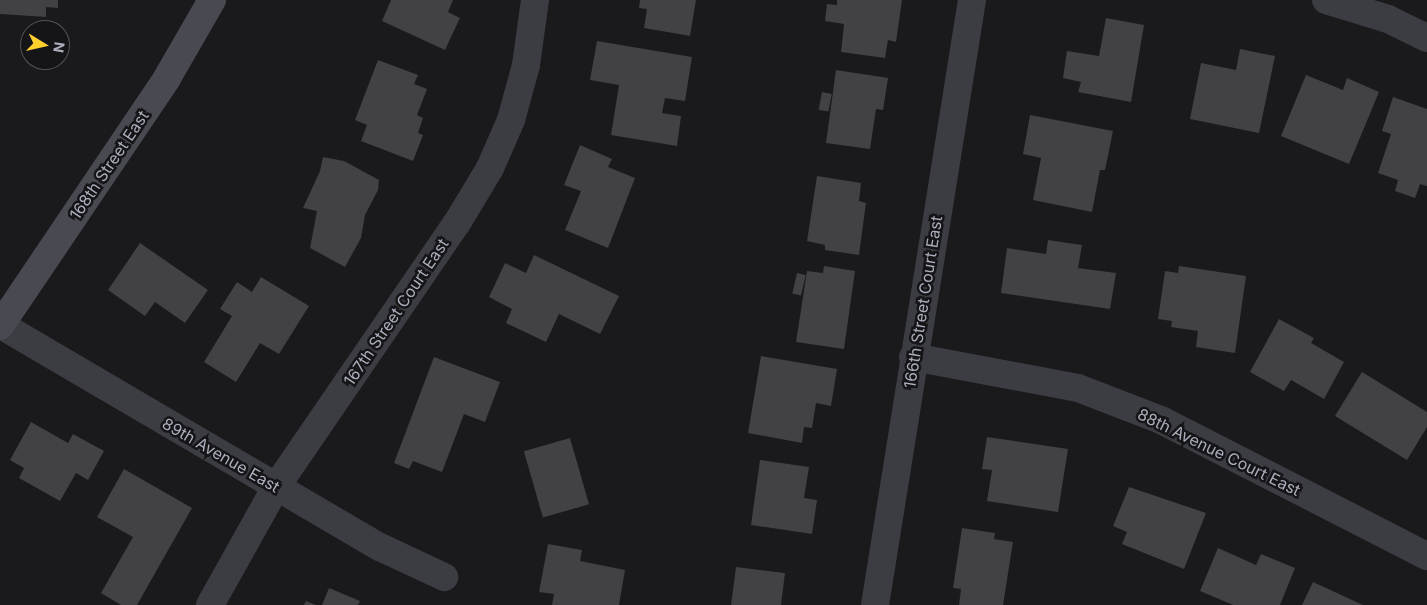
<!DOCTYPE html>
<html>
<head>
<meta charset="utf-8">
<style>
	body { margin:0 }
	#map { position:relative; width:1427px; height:605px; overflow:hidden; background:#1a191c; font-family:Inter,sans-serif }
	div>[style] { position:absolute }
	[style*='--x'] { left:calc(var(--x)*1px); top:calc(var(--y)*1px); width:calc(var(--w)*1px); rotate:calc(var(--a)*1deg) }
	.building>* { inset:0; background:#414146; transform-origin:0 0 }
	.street>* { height:28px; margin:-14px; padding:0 14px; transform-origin:14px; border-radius:14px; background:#3c3c43 }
	.secondary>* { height:28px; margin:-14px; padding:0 14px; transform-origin:14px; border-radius:14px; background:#484951 }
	span { translate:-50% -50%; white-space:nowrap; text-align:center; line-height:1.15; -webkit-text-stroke:5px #151417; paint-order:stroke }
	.street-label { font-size:16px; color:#abaebc }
	.north { position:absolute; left:20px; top:20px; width:50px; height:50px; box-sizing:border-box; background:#151417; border:1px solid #515259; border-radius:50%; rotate:99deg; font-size:14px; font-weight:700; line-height:20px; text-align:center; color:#abaebc }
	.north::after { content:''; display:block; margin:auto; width:18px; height:22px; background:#ffcf2e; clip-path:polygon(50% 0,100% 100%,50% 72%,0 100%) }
</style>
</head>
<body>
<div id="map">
	<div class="building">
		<div style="clip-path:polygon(0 0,58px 0,58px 8px,46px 7px,46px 17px,0 14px)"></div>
		<div style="clip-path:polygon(391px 0,453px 0,448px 12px,460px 18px,445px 50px,382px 21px)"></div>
		<div style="clip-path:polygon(640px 0,696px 0,690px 36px,644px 28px,647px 9px,639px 8px)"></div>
		<div style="clip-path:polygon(837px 0,902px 0,896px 42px,888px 40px,885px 58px,841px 52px,844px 24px,825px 21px,827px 4px,837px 5px)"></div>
		<div style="clip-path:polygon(1106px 18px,1144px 25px,1131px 102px,1078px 92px,1081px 82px,1063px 78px,1067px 51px,1099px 56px)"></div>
		<div style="clip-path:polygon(597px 41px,692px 57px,685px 101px,665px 98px,662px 113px,681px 116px,677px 146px,611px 135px,619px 85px,590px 80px)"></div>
		<div style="clip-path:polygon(1240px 49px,1275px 56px,1259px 133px,1190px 119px,1201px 63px,1236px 70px)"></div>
		<div style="clip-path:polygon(378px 60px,418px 75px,414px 84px,427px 89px,417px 115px,423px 118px,418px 133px,423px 135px,413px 161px,361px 141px,367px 125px,355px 120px)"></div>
		<div style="clip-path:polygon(836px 70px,888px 78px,883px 110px,876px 109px,870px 149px,826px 143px)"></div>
		<div style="clip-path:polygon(1306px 75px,1343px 90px,1347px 78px,1379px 92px,1349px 164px,1281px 136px)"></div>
		<div style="left:822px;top:92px;width:10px;height:18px;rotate:11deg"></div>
		<div style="clip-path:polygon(1393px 97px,1427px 109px,1427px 186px,1420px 184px,1415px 198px,1395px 191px,1398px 180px,1378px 173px,1391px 134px,1382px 131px)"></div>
		<div style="clip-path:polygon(1030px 115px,1113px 131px,1105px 170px,1100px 170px,1092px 212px,1033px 200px,1041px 158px,1023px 154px)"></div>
		<div style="clip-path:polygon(580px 145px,612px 159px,608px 167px,635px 178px,608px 248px,565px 230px,581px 191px,564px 185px)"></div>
		<div style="clip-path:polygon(323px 157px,344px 161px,379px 180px,378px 190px,365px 215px,361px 238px,345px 267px,310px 248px,317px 211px,303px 208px,320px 171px)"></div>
		<div style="clip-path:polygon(817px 176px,861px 183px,859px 201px,866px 203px,859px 255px,825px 250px,825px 245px,807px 241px)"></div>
		<div style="clip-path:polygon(1048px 240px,1082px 245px,1078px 268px,1116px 273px,1110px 309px,1001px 293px,1007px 248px,1046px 254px)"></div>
		<div style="clip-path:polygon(140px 243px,208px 290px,185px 323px,155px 302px,145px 316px,108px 290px)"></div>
		<div style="clip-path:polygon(534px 255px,619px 296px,600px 334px,559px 314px,546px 342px,506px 323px,512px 309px,489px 297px,505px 263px,526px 273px)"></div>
		<div style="clip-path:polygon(824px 266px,855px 271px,844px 349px,796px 342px,807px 271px,823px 273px)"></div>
		<div style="clip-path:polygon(1179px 266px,1246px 276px,1235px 353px,1196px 347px,1198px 331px,1171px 327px,1172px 321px,1158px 319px,1165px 271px,1178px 273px)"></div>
		<div style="left:797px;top:273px;width:9px;height:21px;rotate:13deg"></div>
		<div style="clip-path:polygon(261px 277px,309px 306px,279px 354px,260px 343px,236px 382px,204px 362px,232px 316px,220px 309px,237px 282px,252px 292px)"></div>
		<div style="clip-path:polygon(1279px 319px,1314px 338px,1311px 343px,1344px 362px,1324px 399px,1291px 380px,1284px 391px,1250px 372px)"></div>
		<div style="clip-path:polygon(761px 356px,837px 369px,831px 406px,816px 403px,812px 428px,804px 427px,802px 443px,748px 433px)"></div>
		<div style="clip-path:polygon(434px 357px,500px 382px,485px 422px,464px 414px,442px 472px,413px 461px,409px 469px,394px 463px)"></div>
		<div style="clip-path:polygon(1362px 372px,1427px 412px,1427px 427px,1407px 460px,1335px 416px)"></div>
		<div style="clip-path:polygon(31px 422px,68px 443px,73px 434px,104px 451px,88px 480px,76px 473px,60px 501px,19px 478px,24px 468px,10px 460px)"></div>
		<div style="clip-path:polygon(987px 437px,1068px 449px,1058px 512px,987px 501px,992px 470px,982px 469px)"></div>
		<div style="left:570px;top:438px;width:69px;height:48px;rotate:74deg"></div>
		<div style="clip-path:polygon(760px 460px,809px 467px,804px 498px,817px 500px,812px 534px,751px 525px)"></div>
		<div style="clip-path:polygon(124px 469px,192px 508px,137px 605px,121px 605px,101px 593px,133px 537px,97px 517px)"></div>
		<div style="clip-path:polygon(1129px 487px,1206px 513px,1184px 569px,1122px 544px,1127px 532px,1113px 526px)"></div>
		<div style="clip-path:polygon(962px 528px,995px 533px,994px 539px,1013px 542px,1003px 605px,959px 605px,961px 589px,953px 588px)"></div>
		<div style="clip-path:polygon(548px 544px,582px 550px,580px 561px,625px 570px,619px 605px,552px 605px,554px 594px,539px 592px)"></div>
		<div style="clip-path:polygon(1218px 548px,1256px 565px,1261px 554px,1295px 568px,1280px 605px,1233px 605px,1200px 591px)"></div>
		<div style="clip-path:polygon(736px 567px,785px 573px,781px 605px,731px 605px)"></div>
		<div style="clip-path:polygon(1313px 582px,1363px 605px,1302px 605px)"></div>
		<div style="clip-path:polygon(329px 588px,360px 601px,358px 605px,322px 605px)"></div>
		<div style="clip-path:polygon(306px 601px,316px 605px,304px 605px)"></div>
	</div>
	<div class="street">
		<div style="--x:1326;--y:0;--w:65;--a:17"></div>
		<div style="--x:1388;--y:19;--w:43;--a:26"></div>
		<div style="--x:1;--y:325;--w:439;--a:30.4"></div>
		<div style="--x:380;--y:547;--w:71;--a:25.1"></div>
		<div style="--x:913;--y:357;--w:168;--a:10.6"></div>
		<div style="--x:1078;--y:388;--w:89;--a:21.1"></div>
		<div style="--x:1161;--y:420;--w:299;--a:27.1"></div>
		<div style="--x:210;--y:605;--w:135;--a:-60.8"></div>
		<div style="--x:276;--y:487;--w:320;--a:-55.6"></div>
		<div style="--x:457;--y:223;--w:64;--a:-59"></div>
		<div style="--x:490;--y:168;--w:52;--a:-66.4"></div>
		<div style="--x:511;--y:120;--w:57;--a:-74.7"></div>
		<div style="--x:526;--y:65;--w:66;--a:-82.1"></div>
		<div style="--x:875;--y:605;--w:613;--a:-80.89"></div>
	</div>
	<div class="secondary">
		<div style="--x:0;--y:326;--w:299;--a:-56"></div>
		<div style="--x:167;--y:78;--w:90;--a:-60"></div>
	</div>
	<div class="street-label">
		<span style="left:109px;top:165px;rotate:-56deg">168th Street East</span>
		<span style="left:923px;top:302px;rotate:-81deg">166th Street Court East</span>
		<span style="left:396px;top:312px;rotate:-56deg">167th Street Court East</span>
		<span style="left:1219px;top:452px;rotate:26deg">88th Avenue Court East</span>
		<span style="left:221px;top:455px;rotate:30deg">89th Avenue East</span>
	</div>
	<div class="north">N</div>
</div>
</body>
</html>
